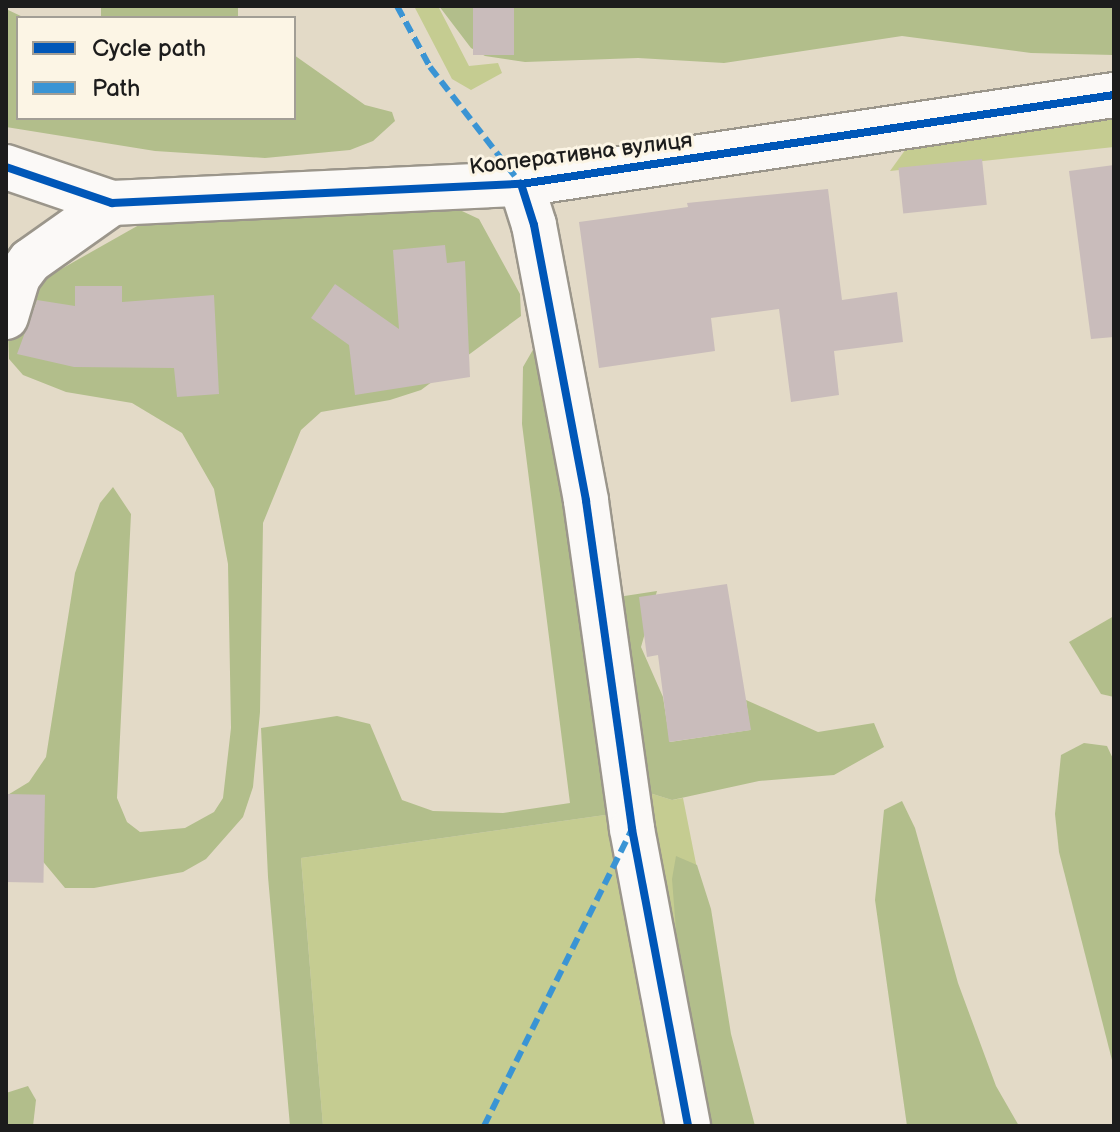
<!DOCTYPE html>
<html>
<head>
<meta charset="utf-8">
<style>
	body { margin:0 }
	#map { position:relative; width:1120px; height:1132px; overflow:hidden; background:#e3dac7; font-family:"Balsamiq Sans",sans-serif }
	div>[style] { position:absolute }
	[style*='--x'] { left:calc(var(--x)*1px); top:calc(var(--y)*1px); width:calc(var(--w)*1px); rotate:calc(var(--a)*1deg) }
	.green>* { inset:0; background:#c5cc91 }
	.forest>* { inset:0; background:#b2be8b; transform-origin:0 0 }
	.building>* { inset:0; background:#c9bcbb; transform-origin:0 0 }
	.roads { filter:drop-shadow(2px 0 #9b968b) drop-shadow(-2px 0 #9b968b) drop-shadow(0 2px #9b968b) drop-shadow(0 -2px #9b968b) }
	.minor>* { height:44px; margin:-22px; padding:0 22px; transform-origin:22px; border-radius:22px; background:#fbf9f7 }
	.quiet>* { height:6px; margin-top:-3px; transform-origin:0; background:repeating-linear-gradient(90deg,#3a94d4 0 12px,transparent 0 18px) }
	.cycleway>* { height:8px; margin:-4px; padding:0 4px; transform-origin:4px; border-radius:4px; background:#0057b8 }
	span { translate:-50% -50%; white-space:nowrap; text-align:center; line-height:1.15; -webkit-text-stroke:6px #fcf5e5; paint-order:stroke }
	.street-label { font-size:22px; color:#1c1c1c }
	.frame { position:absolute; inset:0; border:8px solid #1c1c1c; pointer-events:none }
	.legend { position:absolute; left:16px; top:16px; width:280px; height:104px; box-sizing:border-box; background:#fcf5e5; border:2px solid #a29e95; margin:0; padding:10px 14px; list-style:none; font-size:24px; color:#1c1c1c }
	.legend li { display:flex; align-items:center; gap:16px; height:40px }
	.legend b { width:40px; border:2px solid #a29e95 }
</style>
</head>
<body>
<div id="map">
	<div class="green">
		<div style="clip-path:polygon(414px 6px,438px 6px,469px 66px,498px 63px,502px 73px,471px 90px,452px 79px)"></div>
		<div style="clip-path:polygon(1114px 116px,1114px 147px,890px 171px,908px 146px)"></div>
		<div style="clip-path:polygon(643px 791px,672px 800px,683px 798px,748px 1126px,702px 1126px)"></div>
		<div style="clip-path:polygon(612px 814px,640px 1003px,667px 1126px,323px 1126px,301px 858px)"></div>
	</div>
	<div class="forest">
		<div style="left:101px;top:6px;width:137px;height:12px"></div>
		<div style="clip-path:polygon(439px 6px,1114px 6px,1114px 55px,1031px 53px,902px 36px,724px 63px,638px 58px,525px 62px,485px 56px,471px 48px)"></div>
		<div style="clip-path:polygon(6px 9px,25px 18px,18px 18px,18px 118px,294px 118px,294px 55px,365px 105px,392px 112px,395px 121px,373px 141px,350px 150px,265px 158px,155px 151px,6px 127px)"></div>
		<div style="clip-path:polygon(447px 204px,479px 219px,520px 294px,521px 316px,421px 390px,390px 400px,321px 412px,301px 430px,263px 523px,260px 712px,253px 787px,243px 817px,206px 859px,183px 872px,94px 888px,65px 888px,40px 858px,6px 851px,6px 796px,29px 782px,46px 757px,75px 573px,100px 503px,113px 487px,131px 514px,117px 798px,127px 822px,140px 832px,185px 828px,214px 812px,223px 798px,231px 728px,228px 564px,214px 489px,182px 433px,132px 403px,66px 392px,23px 375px,9px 359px,8px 331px,40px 281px,146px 221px)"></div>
		<div style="clip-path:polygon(538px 341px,573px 511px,612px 814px,301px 858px,323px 1126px,290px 1126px,268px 877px,261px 728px,337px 716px,370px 724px,402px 800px,433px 811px,503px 813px,570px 803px,522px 424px,523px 367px)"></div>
		<div style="clip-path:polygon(657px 591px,641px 647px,663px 697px,670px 742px,750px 730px,746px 700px,818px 732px,874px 723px,884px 747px,834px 775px,759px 781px,672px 800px,643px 791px,618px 597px)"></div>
		<div style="clip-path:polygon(1114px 616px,1114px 697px,1101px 694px,1069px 642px)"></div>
		<div style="clip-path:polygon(1084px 743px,1107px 746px,1114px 761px,1114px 1068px,1059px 852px,1055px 814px,1061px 755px)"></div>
		<div style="clip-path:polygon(902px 801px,915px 828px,958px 983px,996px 1086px,1019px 1126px,907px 1126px,875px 900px,884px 810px)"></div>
		<div style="clip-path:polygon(676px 856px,697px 865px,711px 909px,731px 1034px,755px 1126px,703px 1126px,678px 956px,672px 879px)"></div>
		<div style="clip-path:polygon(28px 1086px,36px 1100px,33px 1126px,6px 1126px,6px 1093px)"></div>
	</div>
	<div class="building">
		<div style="left:473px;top:6px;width:41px;height:49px"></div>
		<div style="left:982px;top:159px;width:46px;height:84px;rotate:84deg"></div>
		<div style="clip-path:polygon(1114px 165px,1114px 337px,1091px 339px,1069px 171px)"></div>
		<div style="clip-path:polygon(828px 189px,842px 300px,897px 292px,903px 342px,834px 351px,839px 395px,791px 402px,779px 309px,711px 318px,715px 351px,599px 368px,579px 222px,688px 207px,687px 203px)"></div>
		<div style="clip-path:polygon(445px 245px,447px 263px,465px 261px,470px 377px,355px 395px,349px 345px,311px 318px,335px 284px,399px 329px,393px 250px)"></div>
		<div style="clip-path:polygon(75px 286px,122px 286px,122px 302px,214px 295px,219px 394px,177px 397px,174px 368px,74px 367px,17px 354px,37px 300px,75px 306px)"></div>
		<div style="clip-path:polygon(727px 584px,751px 730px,669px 742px,658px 655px,647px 657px,639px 597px)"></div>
		<div style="left:6px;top:794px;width:39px;height:88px;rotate:1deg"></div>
	</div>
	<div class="roads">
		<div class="minor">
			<div style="--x:6;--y:167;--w:112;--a:18.8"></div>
			<div style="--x:112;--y:203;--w:409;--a:-2.7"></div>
			<div style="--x:521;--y:184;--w:600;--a:-8.54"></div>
			<div style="--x:521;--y:184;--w:43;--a:72.4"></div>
			<div style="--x:534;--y:225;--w:281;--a:79.3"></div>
			<div style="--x:586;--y:501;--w:331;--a:82"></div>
			<div style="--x:632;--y:829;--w:302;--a:79.3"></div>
			<div style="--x:6;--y:317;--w:42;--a:-73.3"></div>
			<div style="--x:18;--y:277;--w:20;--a:-53"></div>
			<div style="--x:30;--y:261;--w:100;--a:-35.3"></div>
		</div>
	</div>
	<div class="quiet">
		<div style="--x:397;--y:6;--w:69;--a:61.6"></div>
		<div style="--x:430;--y:67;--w:148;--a:52.1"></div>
		<div style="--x:484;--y:1126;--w:332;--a:-63.5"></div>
	</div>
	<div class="cycleway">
		<div style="--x:6;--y:167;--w:112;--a:18.8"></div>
		<div style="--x:112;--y:203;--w:409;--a:-2.7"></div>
		<div style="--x:521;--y:184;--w:600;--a:-8.54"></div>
		<div style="--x:521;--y:184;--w:43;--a:72.4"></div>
		<div style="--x:534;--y:225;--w:281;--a:79.3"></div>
		<div style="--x:586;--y:501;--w:331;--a:82"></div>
		<div style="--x:632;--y:829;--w:302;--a:79.3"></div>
	</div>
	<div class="street-label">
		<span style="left:581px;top:154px;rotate:-7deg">Кооперативна вулиця</span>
	</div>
	<div class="frame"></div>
	<ul class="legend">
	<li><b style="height:10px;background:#0057b8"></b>Cycle path</li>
	<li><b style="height:10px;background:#3a94d4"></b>Path</li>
	</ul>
</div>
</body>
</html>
